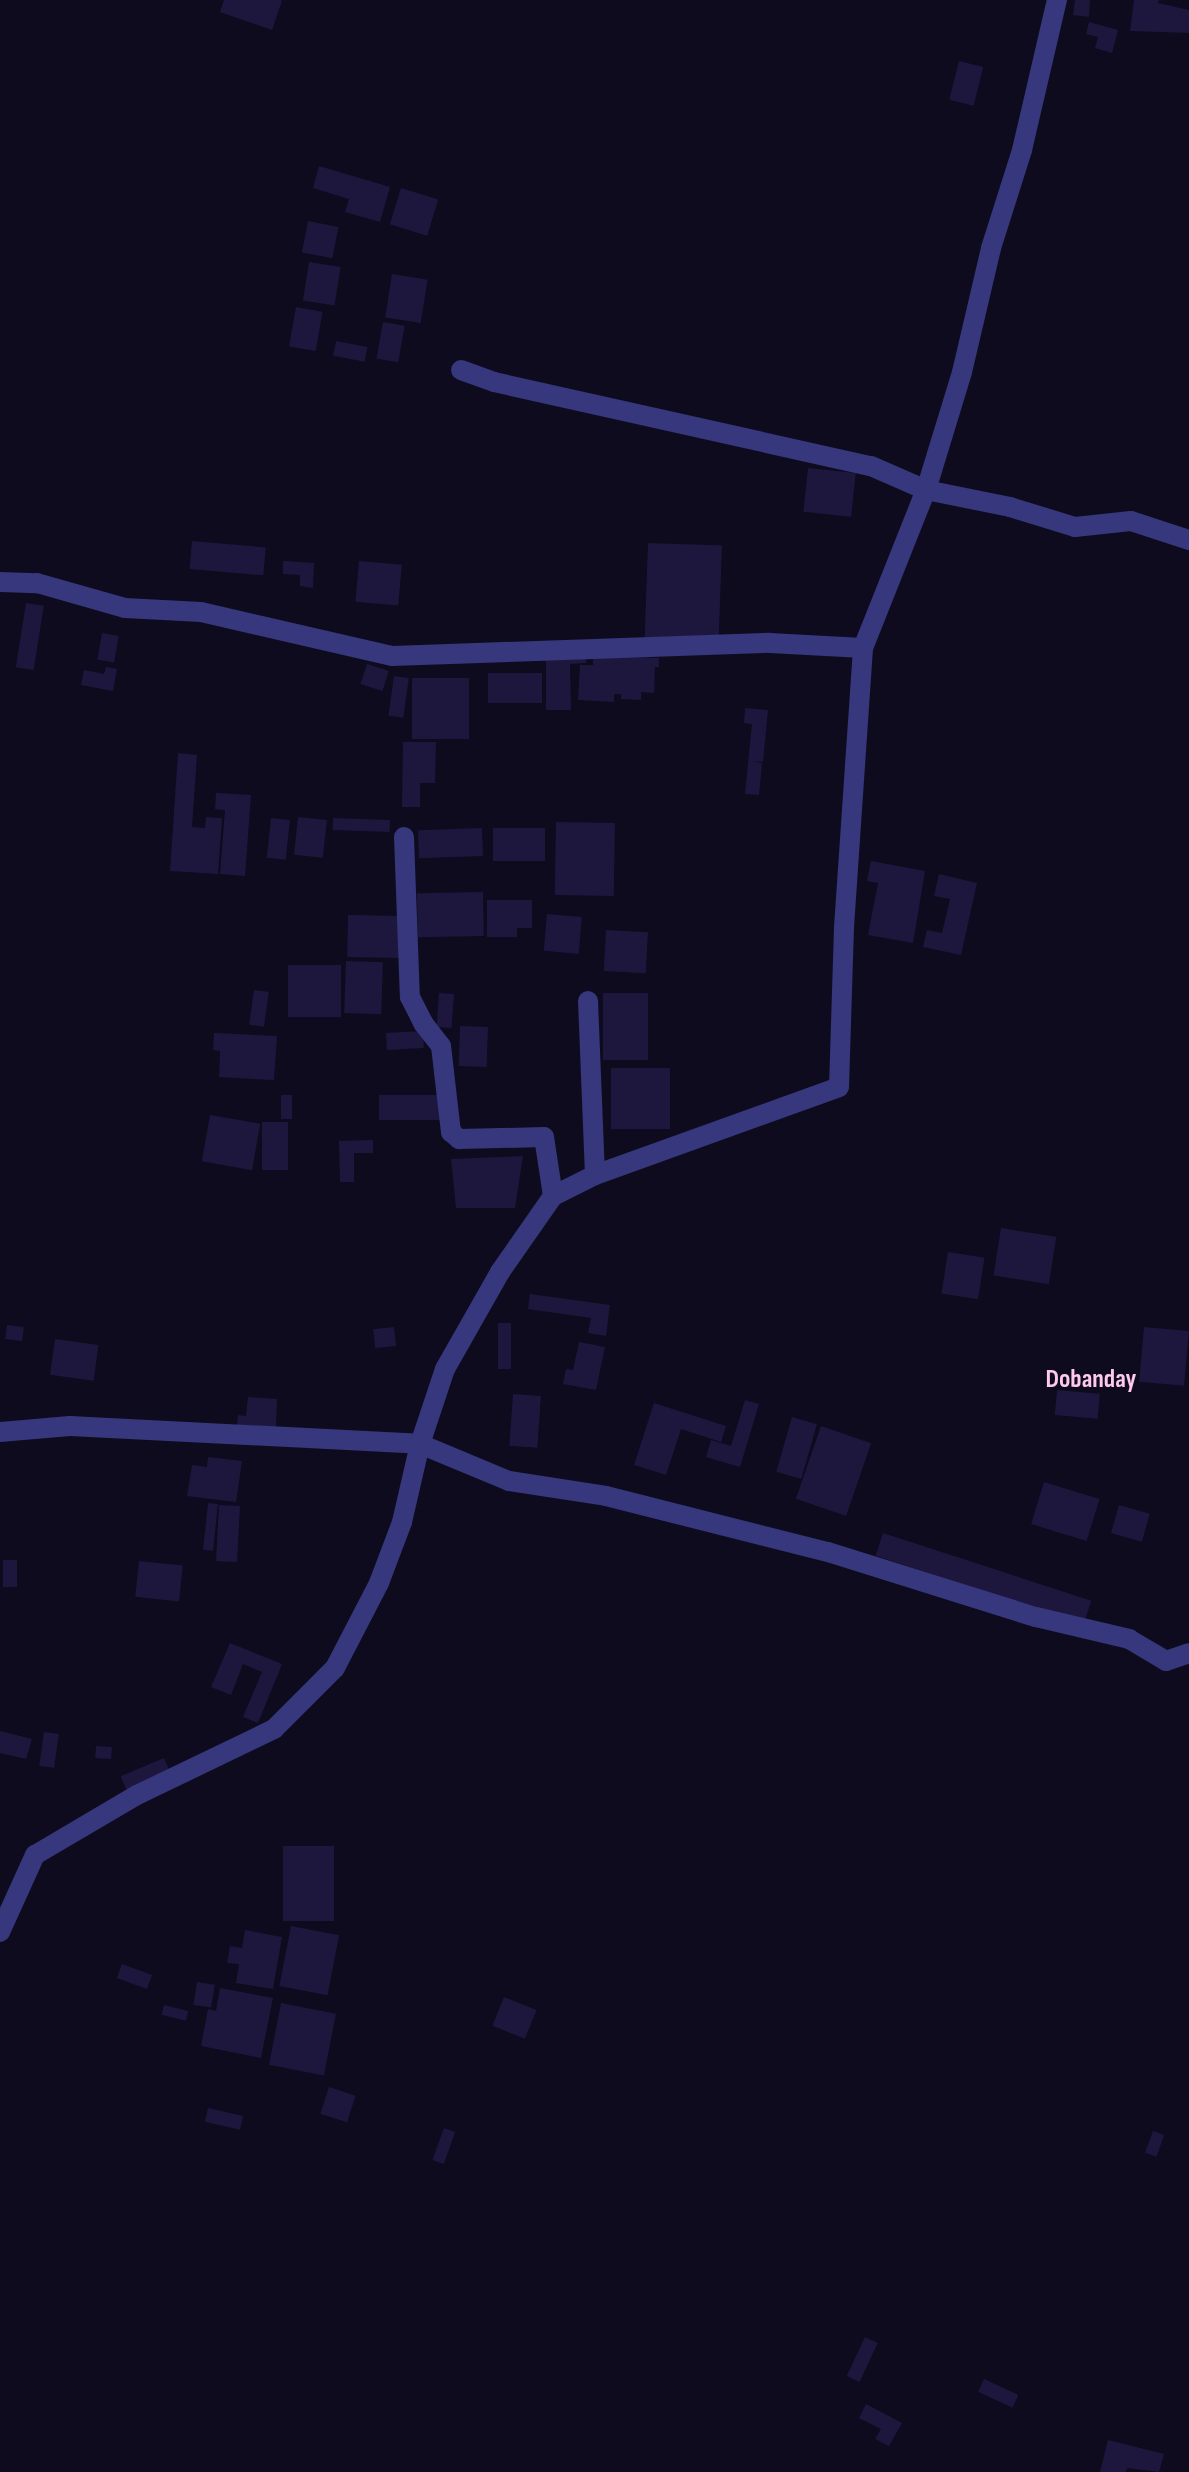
<!DOCTYPE html>
<html>
<head>
<meta charset="utf-8">
<style>
	body { margin:0 }
	#map { position:relative; width:1189px; height:2472px; overflow:hidden; background:#0d0b1d; font-family:"Sofia Sans Condensed",sans-serif }
	div>[style] { position:absolute }
	[style*='--x'] { left:calc(var(--x)*1px); top:calc(var(--y)*1px); width:calc(var(--w)*1px); rotate:calc(var(--a)*1deg) }
	.building>* { inset:0; background:#1d173e; transform-origin:0 0 }
	.minor>* { height:20px; margin:-10px; padding:0 10px; transform-origin:10px; border-radius:10px; background:#36377c }
	.tertiary>* { height:20px; margin:-10px; padding:0 10px; transform-origin:10px; border-radius:10px; background:#36377c }
	span { translate:-50% -50%; white-space:nowrap; text-align:center; line-height:1.15; -webkit-text-stroke:6px #0d0b1d; paint-order:stroke }
	.quarter-label { font-size:26px; color:#ffc9ee; font-weight:700 }
</style>
</head>
<body>
<div id="map">
	<div class="building">
		<div style="clip-path:polygon(224px 0,280px 0,282px 1px,272px 30px,220px 12px)"></div>
		<div style="clip-path:polygon(1075px 0,1090px 0,1089px 17px,1073px 15px)"></div>
		<div style="clip-path:polygon(1134px 0,1159px 0,1158px 3px,1189px 10px,1189px 33px,1130px 31px)"></div>
		<div style="clip-path:polygon(1089px 22px,1118px 30px,1112px 53px,1095px 48px,1098px 37px,1086px 34px)"></div>
		<div style="left:959px;top:61px;width:25px;height:40px;rotate:14deg"></div>
		<div style="clip-path:polygon(319px 166px,390px 187px,380px 222px,345px 212px,349px 199px,313px 188px)"></div>
		<div style="left:401px;top:188px;width:39px;height:38px;rotate:17deg"></div>
		<div style="left:308px;top:221px;width:31px;height:32px;rotate:11deg"></div>
		<div style="left:309px;top:262px;width:32px;height:39px;rotate:9deg"></div>
		<div style="left:392px;top:274px;width:36px;height:44px;rotate:9deg"></div>
		<div style="left:296px;top:307px;width:27px;height:40px;rotate:10deg"></div>
		<div style="left:383px;top:322px;width:22px;height:37px;rotate:10deg"></div>
		<div style="left:336px;top:341px;width:32px;height:15px;rotate:11deg"></div>
		<div style="left:808px;top:468px;width:48px;height:44px;rotate:6deg"></div>
		<div style="left:192px;top:541px;width:74px;height:28px;rotate:5deg"></div>
		<div style="left:648px;top:543px;width:74px;height:95px;rotate:2deg"></div>
		<div style="clip-path:polygon(283px 561px,314px 563px,313px 588px,300px 586px,300px 575px,283px 574px)"></div>
		<div style="left:359px;top:561px;width:43px;height:41px;rotate:5deg"></div>
		<div style="left:26px;top:603px;width:18px;height:65px;rotate:9deg"></div>
		<div style="left:102px;top:633px;width:17px;height:27px;rotate:10deg"></div>
		<div style="clip-path:polygon(546px 652px,586px 652px,586px 663px,570px 664px,571px 710px,546px 710px)"></div>
		<div style="clip-path:polygon(593px 656px,659px 658px,659px 667px,655px 667px,654px 693px,641px 692px,641px 700px,621px 699px,621px 694px,614px 694px,614px 702px,578px 700px,580px 665px,593px 665px)"></div>
		<div style="left:367px;top:664px;width:23px;height:21px;rotate:18deg"></div>
		<div style="clip-path:polygon(106px 667px,117px 669px,113px 691px,81px 685px,84px 670px,104px 674px)"></div>
		<div style="left:488px;top:673px;width:54px;height:30px"></div>
		<div style="left:394px;top:676px;width:15px;height:40px;rotate:8deg"></div>
		<div style="left:412px;top:678px;width:57px;height:61px"></div>
		<div style="clip-path:polygon(745px 708px,768px 710px,763px 762px,751px 761px,762px 763px,759px 795px,745px 794px,752px 724px,744px 723px)"></div>
		<div style="clip-path:polygon(403px 742px,436px 742px,435px 783px,420px 783px,420px 807px,402px 807px)"></div>
		<div style="clip-path:polygon(178px 753px,197px 755px,192px 827px,205px 828px,206px 817px,222px 818px,218px 874px,170px 871px)"></div>
		<div style="clip-path:polygon(216px 793px,251px 795px,245px 876px,220px 874px,225px 810px,215px 809px)"></div>
		<div style="left:298px;top:817px;width:29px;height:38px;rotate:6deg"></div>
		<div style="left:271px;top:818px;width:19px;height:40px;rotate:6deg"></div>
		<div style="left:333px;top:818px;width:57px;height:12px;rotate:2deg"></div>
		<div style="left:556px;top:822px;width:59px;height:73px;rotate:1deg"></div>
		<div style="left:482px;top:828px;width:28px;height:64px;rotate:88deg"></div>
		<div style="left:545px;top:828px;width:33px;height:52px;rotate:90deg"></div>
		<div style="clip-path:polygon(871px 861px,925px 871px,913px 943px,868px 935px,878px 883px,867px 881px)"></div>
		<div style="clip-path:polygon(939px 874px,977px 883px,961px 955px,923px 947px,927px 930px,942px 933px,950px 899px,934px 896px)"></div>
		<div style="left:483px;top:892px;width:44px;height:66px;rotate:89deg"></div>
		<div style="clip-path:polygon(487px 900px,532px 900px,532px 928px,517px 928px,517px 937px,487px 937px)"></div>
		<div style="left:547px;top:914px;width:35px;height:37px;rotate:5deg"></div>
		<div style="left:348px;top:915px;width:53px;height:42px;rotate:1deg"></div>
		<div style="left:606px;top:930px;width:42px;height:41px;rotate:3deg"></div>
		<div style="left:346px;top:961px;width:37px;height:52px;rotate:2deg"></div>
		<div style="left:288px;top:965px;width:53px;height:52px"></div>
		<div style="left:254px;top:990px;width:15px;height:35px;rotate:8deg"></div>
		<div style="left:439px;top:993px;width:15px;height:34px;rotate:4deg"></div>
		<div style="left:603px;top:993px;width:45px;height:67px"></div>
		<div style="left:460px;top:1026px;width:28px;height:40px;rotate:2deg"></div>
		<div style="left:423px;top:1031px;width:17px;height:37px;rotate:87deg"></div>
		<div style="clip-path:polygon(214px 1033px,277px 1036px,274px 1080px,219px 1077px,220px 1051px,213px 1050px)"></div>
		<div style="left:611px;top:1068px;width:59px;height:61px"></div>
		<div style="left:281px;top:1095px;width:11px;height:24px"></div>
		<div style="left:445px;top:1095px;width:25px;height:66px;rotate:90deg"></div>
		<div style="left:210px;top:1115px;width:51px;height:47px;rotate:10deg"></div>
		<div style="left:262px;top:1122px;width:26px;height:48px"></div>
		<div style="clip-path:polygon(373px 1140px,373px 1153px,354px 1153px,354px 1182px,340px 1182px,339px 1141px)"></div>
		<div style="clip-path:polygon(523px 1156px,515px 1208px,456px 1208px,451px 1159px)"></div>
		<div style="left:1001px;top:1228px;width:56px;height:48px;rotate:9deg"></div>
		<div style="left:948px;top:1252px;width:37px;height:42px;rotate:9deg"></div>
		<div style="clip-path:polygon(530px 1294px,610px 1305px,606px 1336px,588px 1333px,591px 1318px,528px 1309px)"></div>
		<div style="left:498px;top:1323px;width:13px;height:46px"></div>
		<div style="left:7px;top:1325px;width:17px;height:14px;rotate:7deg"></div>
		<div style="left:394px;top:1327px;width:19px;height:21px;rotate:84deg"></div>
		<div style="left:1144px;top:1327px;width:45px;height:55px;rotate:5deg"></div>
		<div style="left:55px;top:1339px;width:44px;height:36px;rotate:8deg"></div>
		<div style="clip-path:polygon(579px 1342px,605px 1347px,596px 1390px,563px 1384px,566px 1369px,573px 1370px)"></div>
		<div style="left:1057px;top:1390px;width:43px;height:25px;rotate:5deg"></div>
		<div style="left:513px;top:1394px;width:28px;height:52px;rotate:4deg"></div>
		<div style="clip-path:polygon(248px 1397px,277px 1399px,276px 1428px,237px 1426px,238px 1415px,246px 1416px)"></div>
		<div style="clip-path:polygon(745px 1400px,759px 1404px,740px 1467px,706px 1457px,711px 1440px,731px 1446px)"></div>
		<div style="clip-path:polygon(654px 1403px,726px 1426px,721px 1442px,681px 1429px,666px 1475px,634px 1465px)"></div>
		<div style="left:792px;top:1417px;width:26px;height:57px;rotate:16deg"></div>
		<div style="left:821px;top:1426px;width:53px;height:77px;rotate:19deg"></div>
		<div style="clip-path:polygon(208px 1457px,242px 1461px,236px 1502px,187px 1496px,192px 1465px,207px 1467px)"></div>
		<div style="left:1044px;top:1482px;width:58px;height:44px;rotate:17deg"></div>
		<div style="left:208px;top:1503px;width:10px;height:47px;rotate:6deg"></div>
		<div style="left:219px;top:1505px;width:21px;height:56px;rotate:3deg"></div>
		<div style="left:1119px;top:1505px;width:32px;height:29px;rotate:16deg"></div>
		<div style="left:883px;top:1533px;width:219px;height:24px;rotate:18deg"></div>
		<div style="left:17px;top:1560px;width:27px;height:14px;rotate:90deg"></div>
		<div style="left:139px;top:1561px;width:44px;height:36px;rotate:6deg"></div>
		<div style="clip-path:polygon(230px 1643px,282px 1664px,258px 1723px,243px 1717px,262px 1672px,243px 1664px,231px 1695px,211px 1687px)"></div>
		<div style="clip-path:polygon(0 1731px,32px 1739px,26px 1759px,0 1753px)"></div>
		<div style="left:44px;top:1732px;width:15px;height:34px;rotate:8deg"></div>
		<div style="left:96px;top:1746px;width:16px;height:12px;rotate:4deg"></div>
		<div style="left:164px;top:1758px;width:15px;height:47px;rotate:67deg"></div>
		<div style="left:283px;top:1846px;width:51px;height:75px"></div>
		<div style="left:291px;top:1926px;width:49px;height:61px;rotate:11deg"></div>
		<div style="clip-path:polygon(245px 1930px,282px 1937px,273px 1989px,236px 1983px,239px 1964px,227px 1963px,230px 1946px,242px 1948px)"></div>
		<div style="left:122px;top:1964px;width:32px;height:15px;rotate:20deg"></div>
		<div style="left:197px;top:1982px;width:18px;height:23px;rotate:9deg"></div>
		<div style="clip-path:polygon(220px 1988px,273px 1998px,261px 2058px,201px 2046px,208px 2009px,216px 2011px)"></div>
		<div style="left:504px;top:1997px;width:35px;height:31px;rotate:22deg"></div>
		<div style="left:281px;top:2003px;width:56px;height:63px;rotate:11deg"></div>
		<div style="left:164px;top:2005px;width:25px;height:10px;rotate:14deg"></div>
		<div style="left:329px;top:2087px;width:28px;height:28px;rotate:18deg"></div>
		<div style="left:208px;top:2108px;width:36px;height:14px;rotate:13deg"></div>
		<div style="left:444px;top:2128px;width:12px;height:34px;rotate:20deg"></div>
		<div style="left:1153px;top:2131px;width:12px;height:23px;rotate:20deg"></div>
		<div style="left:865px;top:2337px;width:14px;height:43px;rotate:25deg"></div>
		<div style="left:984px;top:2379px;width:38px;height:14px;rotate:25deg"></div>
		<div style="clip-path:polygon(866px 2404px,902px 2423px,889px 2446px,875px 2439px,881px 2429px,859px 2418px)"></div>
		<div style="clip-path:polygon(1108px 2440px,1164px 2454px,1159px 2472px,1127px 2468px,1126px 2472px,1100px 2472px)"></div>
	</div>
	<div class="minor">
		<div style="--x:461;--y:370;--w:35;--a:20"></div>
		<div style="--x:494;--y:382;--w:386;--a:12.6"></div>
		<div style="--x:871;--y:466;--w:60;--a:23.6"></div>
		<div style="--x:926;--y:490;--w:86;--a:11.4"></div>
		<div style="--x:1010;--y:507;--w:68;--a:17.1"></div>
		<div style="--x:1075;--y:527;--w:56;--a:-6.1"></div>
		<div style="--x:1131;--y:521;--w:61;--a:18.1"></div>
		<div style="--x:0;--y:582;--w:37;--a:2"></div>
		<div style="--x:37;--y:583;--w:91;--a:15.9"></div>
		<div style="--x:125;--y:608;--w:76;--a:3"></div>
		<div style="--x:201;--y:612;--w:196;--a:13"></div>
		<div style="--x:392;--y:656;--w:378;--a:-2"></div>
		<div style="--x:770;--y:643;--w:93;--a:3.1"></div>
		<div style="--x:404;--y:837;--w:160;--a:87.9"></div>
		<div style="--x:410;--y:997;--w:29;--a:63"></div>
		<div style="--x:423;--y:1023;--w:29;--a:52"></div>
		<div style="--x:441;--y:1046;--w:87;--a:83.4"></div>
		<div style="--x:451;--y:1132;--w:11;--a:41"></div>
		<div style="--x:459;--y:1139;--w:85;--a:-1.3"></div>
		<div style="--x:544;--y:1137;--w:60;--a:81.3"></div>
		<div style="--x:588;--y:1001;--w:174;--a:87.7"></div>
		<div style="--x:0;--y:1432;--w:70;--a:-4.9"></div>
		<div style="--x:70;--y:1426;--w:350;--a:2.9"></div>
		<div style="--x:420;--y:1444;--w:96;--a:22.6"></div>
		<div style="--x:509;--y:1481;--w:98;--a:8.8"></div>
		<div style="--x:606;--y:1496;--w:229;--a:14.2"></div>
		<div style="--x:828;--y:1552;--w:218;--a:17.4"></div>
		<div style="--x:1036;--y:1617;--w:96;--a:13.3"></div>
		<div style="--x:1129;--y:1639;--w:43;--a:30.7"></div>
		<div style="--x:1166;--y:1661;--w:24;--a:-19"></div>
	</div>
	<div class="tertiary">
		<div style="--x:0;--y:1932;--w:85;--a:-65.6"></div>
		<div style="--x:35;--y:1855;--w:118;--a:-30.5"></div>
		<div style="--x:137;--y:1795;--w:152;--a:-25.7"></div>
		<div style="--x:274;--y:1729;--w:86;--a:-45"></div>
		<div style="--x:335;--y:1668;--w:96;--a:-62.6"></div>
		<div style="--x:379;--y:1583;--w:65;--a:-69.3"></div>
		<div style="--x:402;--y:1522;--w:80;--a:-77"></div>
		<div style="--x:420;--y:1444;--w:79;--a:-71.6"></div>
		<div style="--x:445;--y:1369;--w:112;--a:-60.4"></div>
		<div style="--x:500;--y:1272;--w:93;--a:-55.1"></div>
		<div style="--x:553;--y:1196;--w:47;--a:-26.6"></div>
		<div style="--x:595;--y:1175;--w:259;--a:-19.8"></div>
		<div style="--x:839;--y:1087;--w:160;--a:-88.2"></div>
		<div style="--x:844;--y:927;--w:280;--a:-86.1"></div>
		<div style="--x:863;--y:648;--w:170;--a:-68.3"></div>
		<div style="--x:926;--y:490;--w:123;--a:-73"></div>
		<div style="--x:962;--y:372;--w:127;--a:-76.8"></div>
		<div style="--x:991;--y:248;--w:103;--a:-72.4"></div>
		<div style="--x:1022;--y:150;--w:154;--a:-76.9"></div>
	</div>
	<div class="quarter-label">
		<span style="left:1091px;top:1380px">Dobanday</span>
	</div>
</div>
</body>
</html>
